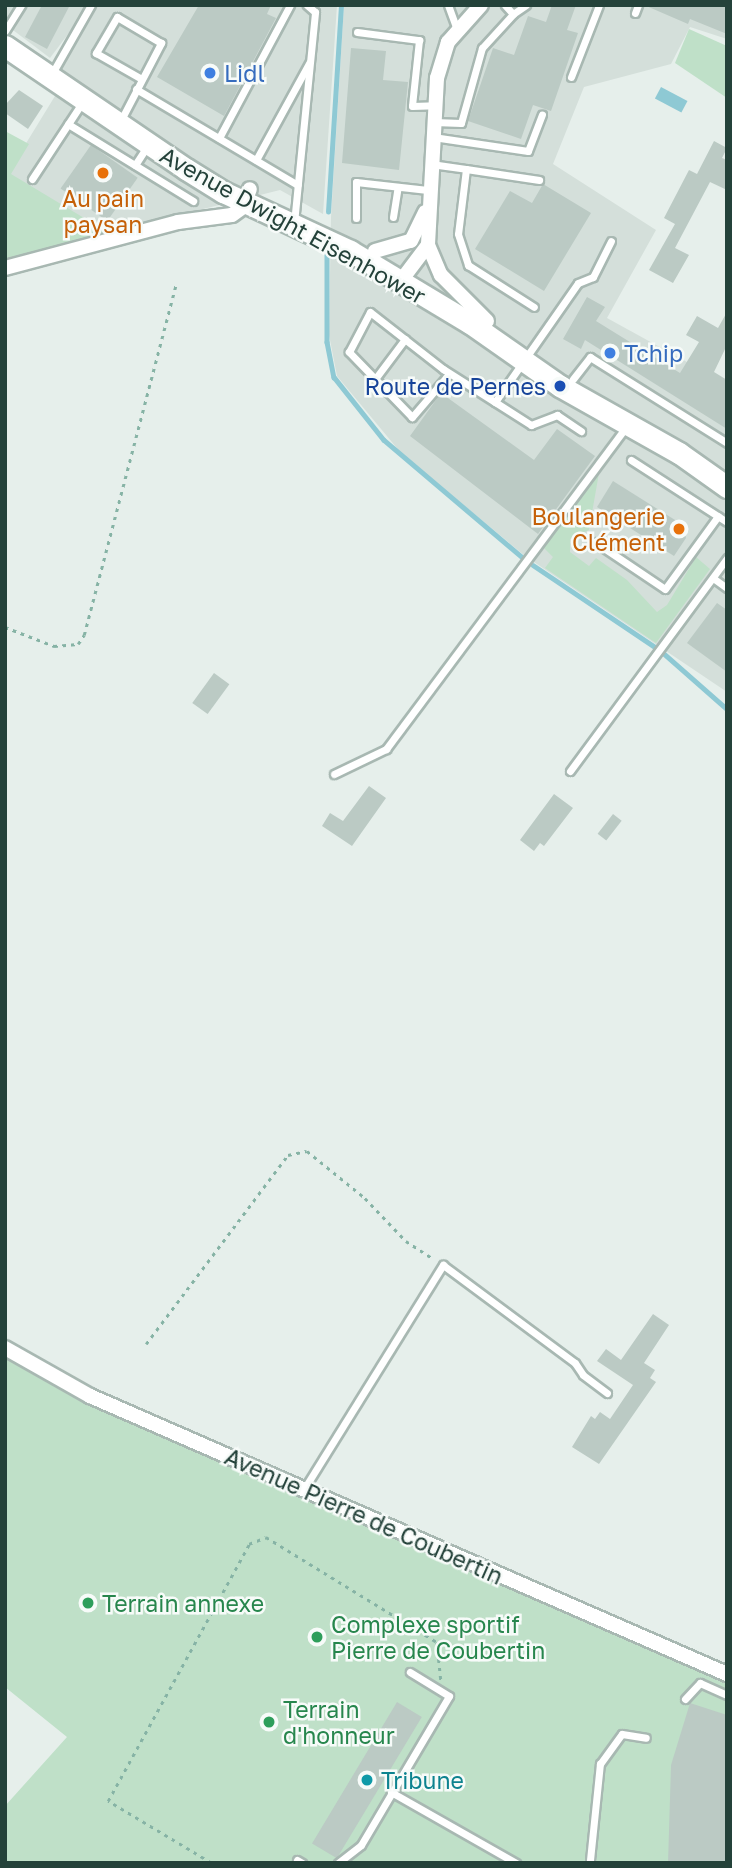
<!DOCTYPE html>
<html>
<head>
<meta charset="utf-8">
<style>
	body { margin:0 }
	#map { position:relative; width:732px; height:1868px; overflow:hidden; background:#e6efeb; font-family:"Golos Text",sans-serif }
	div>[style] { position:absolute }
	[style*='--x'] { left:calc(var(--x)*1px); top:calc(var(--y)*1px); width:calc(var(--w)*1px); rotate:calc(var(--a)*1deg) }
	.built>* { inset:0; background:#d4dfda }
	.green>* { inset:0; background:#bfe0c8 }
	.water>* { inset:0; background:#8ec9d4; transform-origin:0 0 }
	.stream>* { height:4.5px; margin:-2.25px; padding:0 2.25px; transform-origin:2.25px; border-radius:2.25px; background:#8ec9d4 }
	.building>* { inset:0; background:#bbcac4; transform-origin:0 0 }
	.path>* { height:2.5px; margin-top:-1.25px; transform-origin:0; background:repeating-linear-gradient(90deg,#86b3a5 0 3.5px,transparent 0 8.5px) }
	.roads { filter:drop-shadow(2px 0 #a8b8b2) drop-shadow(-2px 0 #a8b8b2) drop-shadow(0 2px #a8b8b2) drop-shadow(0 -2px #a8b8b2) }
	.service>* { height:7px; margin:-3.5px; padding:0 3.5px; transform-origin:3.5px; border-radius:3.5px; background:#fff }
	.minor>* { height:14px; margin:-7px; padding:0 7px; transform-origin:7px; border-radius:7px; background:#fff }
	.secondary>* { height:21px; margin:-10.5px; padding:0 10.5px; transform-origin:10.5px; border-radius:10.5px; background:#fff }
	.dots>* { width:19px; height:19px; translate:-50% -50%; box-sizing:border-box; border:4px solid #f7fbf9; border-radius:50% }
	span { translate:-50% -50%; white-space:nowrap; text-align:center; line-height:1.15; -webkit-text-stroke:5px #f7fbf9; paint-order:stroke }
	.shop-label { font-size:23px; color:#366cbe }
	.left { translate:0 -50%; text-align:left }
	.food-label { font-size:23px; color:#c56008 }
	.right { translate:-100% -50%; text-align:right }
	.street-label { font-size:23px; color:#24423a }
	.transit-label { font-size:23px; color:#164399 }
	.leisure-label { font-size:23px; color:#27864d }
	.culture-label { font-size:23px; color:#0d838f }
	.frame { position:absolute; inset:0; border:7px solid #24423a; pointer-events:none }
</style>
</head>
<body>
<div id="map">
	<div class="built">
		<div style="clip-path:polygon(5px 5px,90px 5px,50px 58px,5px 24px)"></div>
		<div style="clip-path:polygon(94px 5px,337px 5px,323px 214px,280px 190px,105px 233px,6px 176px,55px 96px,59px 64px)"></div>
		<div style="clip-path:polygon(344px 5px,727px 5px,727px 39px,690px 27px,671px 64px,584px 87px,553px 164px,656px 230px,607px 318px,727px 384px,727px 692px,525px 556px,401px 453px,337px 376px,329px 335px,331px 217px)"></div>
	</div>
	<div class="green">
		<div style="clip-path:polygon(689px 29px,727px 46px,727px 98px,675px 63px)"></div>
		<div style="clip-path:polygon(5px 131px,29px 144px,11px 174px,109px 233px,5px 262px)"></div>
		<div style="clip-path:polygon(599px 473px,589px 530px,570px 539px,570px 552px,589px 566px,596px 558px,627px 580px,657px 612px,667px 605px,696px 557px,710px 569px,656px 643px,545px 568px,553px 557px,543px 547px)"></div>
		<div style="clip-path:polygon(5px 1355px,95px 1407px,727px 1678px,727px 1863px,5px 1863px,5px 1806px,67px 1737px,5px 1687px)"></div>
	</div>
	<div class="water">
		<div style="left:661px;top:87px;width:30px;height:13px;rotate:28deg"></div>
	</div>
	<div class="stream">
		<div style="--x:328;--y:212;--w:207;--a:-86.4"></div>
		<div style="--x:327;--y:247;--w:95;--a:90"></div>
		<div style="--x:327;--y:342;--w:36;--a:79"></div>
		<div style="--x:334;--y:377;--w:80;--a:51.6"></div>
		<div style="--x:384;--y:440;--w:180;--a:40.3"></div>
		<div style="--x:533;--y:565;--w:154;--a:33.9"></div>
		<div style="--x:661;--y:651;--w:88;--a:41.3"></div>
	</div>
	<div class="building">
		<div style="clip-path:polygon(42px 5px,70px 5px,47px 49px,25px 37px)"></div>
		<div style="clip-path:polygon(199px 5px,271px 5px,267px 14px,276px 18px,224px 116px,157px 77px)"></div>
		<div style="clip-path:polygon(552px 5px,576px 5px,567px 30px,578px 33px,551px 111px,533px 105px,521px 139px,468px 121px,493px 48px,514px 55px,528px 16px,546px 22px)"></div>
		<div style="clip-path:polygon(644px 5px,727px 5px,727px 34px,690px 19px,688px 24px)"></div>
		<div style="clip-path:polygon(351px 48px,386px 51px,383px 80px,408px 82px,399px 170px,342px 163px)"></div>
		<div style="clip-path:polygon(19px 90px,43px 106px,28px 129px,5px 113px,5px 105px)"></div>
		<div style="clip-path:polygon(714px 141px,727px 148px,722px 158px,727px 160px,727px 190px,710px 182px,675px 248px,689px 255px,673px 283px,649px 270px,675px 224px,664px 218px,689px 170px,697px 174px)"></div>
		<div style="left:91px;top:145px;width:57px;height:53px;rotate:35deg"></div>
		<div style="clip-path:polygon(543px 184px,591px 213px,544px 291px,475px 249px,510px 191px,532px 203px)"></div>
		<div style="clip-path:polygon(587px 297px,605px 307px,596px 321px,680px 373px,699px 342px,686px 335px,697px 316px,718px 328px,727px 312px,727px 345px,714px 372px,727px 380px,727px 429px,585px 340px,581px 349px,563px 339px)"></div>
		<div style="clip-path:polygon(441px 393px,534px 460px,557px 429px,595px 456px,538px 534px,410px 436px)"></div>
		<div style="clip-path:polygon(613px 481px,683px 525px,686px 538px,674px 556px,597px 507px)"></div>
		<div style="clip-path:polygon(717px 603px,727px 610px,727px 672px,687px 643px)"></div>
		<div style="left:214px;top:673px;width:19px;height:37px;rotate:36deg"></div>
		<div style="clip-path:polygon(369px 786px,386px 798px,352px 846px,322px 826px,330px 813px,343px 821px)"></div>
		<div style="clip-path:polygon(554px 794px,573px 808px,544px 846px,540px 843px,534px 851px,520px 840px)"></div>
		<div style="left:613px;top:814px;width:11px;height:25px;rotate:38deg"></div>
		<div style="clip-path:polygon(653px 1314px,669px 1325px,644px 1363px,655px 1370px,650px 1378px,656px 1382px,599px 1464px,572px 1447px,591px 1416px,595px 1419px,600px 1412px,610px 1419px,633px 1385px,597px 1361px,606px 1349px,621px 1360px)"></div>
		<div style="left:397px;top:1702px;width:29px;height:165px;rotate:31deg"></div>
		<div style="clip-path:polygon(690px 1703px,727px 1715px,727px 1863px,668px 1863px,671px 1765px)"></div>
	</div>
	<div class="path">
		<div style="--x:5;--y:627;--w:53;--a:21.2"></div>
		<div style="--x:54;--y:646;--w:24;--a:-5"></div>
		<div style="--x:78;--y:644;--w:11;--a:-56"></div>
		<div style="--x:84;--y:635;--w:363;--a:-75.3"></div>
		<div style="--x:146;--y:1344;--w:236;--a:-53.1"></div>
		<div style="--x:288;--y:1155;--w:19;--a:-12"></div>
		<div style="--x:307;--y:1151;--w:75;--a:39"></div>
		<div style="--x:365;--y:1198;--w:59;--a:46.4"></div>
		<div style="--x:406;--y:1241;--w:33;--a:33"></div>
		<div style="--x:211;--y:1863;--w:120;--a:-149"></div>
		<div style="--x:108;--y:1801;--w:293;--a:-61.2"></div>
		<div style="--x:249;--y:1544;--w:18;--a:-22"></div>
		<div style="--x:266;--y:1537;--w:201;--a:31.6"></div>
		<div style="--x:437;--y:1642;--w:38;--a:84"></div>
	</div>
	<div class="roads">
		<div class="service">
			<div style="--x:448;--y:5;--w:27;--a:70"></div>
			<div style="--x:635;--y:13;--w:9;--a:-69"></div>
			<div style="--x:513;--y:14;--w:16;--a:-35"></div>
			<div style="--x:5;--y:31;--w:31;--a:-58"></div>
			<div style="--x:357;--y:32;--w:63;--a:7.4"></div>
			<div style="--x:419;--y:40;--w:66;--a:96.1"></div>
			<div style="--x:412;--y:106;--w:23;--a:-2"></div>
			<div style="--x:54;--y:70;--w:75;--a:-60.4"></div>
			<div style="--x:571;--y:77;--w:77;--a:-68.7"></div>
			<div style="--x:136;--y:89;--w:188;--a:30.7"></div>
			<div style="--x:122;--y:118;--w:85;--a:-62.5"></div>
			<div style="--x:161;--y:43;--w:51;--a:-149.4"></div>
			<div style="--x:117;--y:17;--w:42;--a:120.3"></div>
			<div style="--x:96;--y:53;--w:51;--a:29.6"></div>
			<div style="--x:434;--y:122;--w:27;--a:2"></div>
			<div style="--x:461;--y:123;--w:78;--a:-74.4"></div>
			<div style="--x:482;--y:48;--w:46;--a:-47.6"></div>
			<div style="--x:513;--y:14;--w:12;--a:-132"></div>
			<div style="--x:68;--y:124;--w:147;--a:31.6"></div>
			<div style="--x:433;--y:137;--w:96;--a:8.4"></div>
			<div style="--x:528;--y:151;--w:39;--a:-69"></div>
			<div style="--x:219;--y:138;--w:151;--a:-61.9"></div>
			<div style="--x:256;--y:160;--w:111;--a:-61.3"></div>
			<div style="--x:431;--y:164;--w:35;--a:8"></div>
			<div style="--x:466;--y:169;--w:65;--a:97"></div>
			<div style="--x:458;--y:234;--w:33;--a:72"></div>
			<div style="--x:468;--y:265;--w:78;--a:32.5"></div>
			<div style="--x:135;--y:165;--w:24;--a:-57"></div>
			<div style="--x:466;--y:169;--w:74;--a:8.6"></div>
			<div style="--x:32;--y:179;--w:91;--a:-56.7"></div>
			<div style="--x:393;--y:217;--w:30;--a:-81"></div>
			<div style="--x:356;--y:218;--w:36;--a:-90"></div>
			<div style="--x:356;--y:182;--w:72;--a:6.3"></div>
			<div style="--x:294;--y:223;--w:212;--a:-84.3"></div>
			<div style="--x:315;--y:12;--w:11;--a:-139"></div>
			<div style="--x:449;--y:374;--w:57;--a:130.7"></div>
			<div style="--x:412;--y:417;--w:91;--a:-134.1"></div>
			<div style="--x:349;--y:352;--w:45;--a:-62.3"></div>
			<div style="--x:370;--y:312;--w:93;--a:38"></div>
			<div style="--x:443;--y:369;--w:62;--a:32.4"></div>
			<div style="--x:495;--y:402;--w:145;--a:-55.1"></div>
			<div style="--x:578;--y:283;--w:16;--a:-22"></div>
			<div style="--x:593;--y:277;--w:40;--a:-63.4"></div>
			<div style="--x:375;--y:379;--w:50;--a:-53.1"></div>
			<div style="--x:573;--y:379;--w:28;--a:-52"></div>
			<div style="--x:590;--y:357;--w:162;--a:32.1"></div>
			<div style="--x:495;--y:402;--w:43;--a:32.6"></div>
			<div style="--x:531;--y:425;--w:28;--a:-21"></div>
			<div style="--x:557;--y:415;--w:29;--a:34"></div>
			<div style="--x:631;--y:460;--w:114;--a:32.9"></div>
			<div style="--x:595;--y:542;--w:84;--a:33.9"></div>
			<div style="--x:665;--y:589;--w:90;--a:-54"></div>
			<div style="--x:713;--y:578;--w:17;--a:36"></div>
			<div style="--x:570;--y:771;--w:265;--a:-53.6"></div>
			<div style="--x:334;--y:774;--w:58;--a:-25.7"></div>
			<div style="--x:386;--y:749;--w:402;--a:-53.3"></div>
			<div style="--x:304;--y:1489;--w:264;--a:-58.2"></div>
			<div style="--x:443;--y:1265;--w:164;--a:36.6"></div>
			<div style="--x:575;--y:1363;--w:14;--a:56"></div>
			<div style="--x:583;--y:1375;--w:30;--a:37"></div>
			<div style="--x:685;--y:1699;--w:22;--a:-47"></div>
			<div style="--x:700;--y:1683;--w:30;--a:24"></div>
			<div style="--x:391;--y:1792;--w:144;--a:29.6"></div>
			<div style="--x:297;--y:1860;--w:6;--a:31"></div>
			<div style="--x:590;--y:1860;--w:97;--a:-84.1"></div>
			<div style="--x:600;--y:1764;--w:37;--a:-54"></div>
			<div style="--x:622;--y:1734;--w:24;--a:9"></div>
			<div style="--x:338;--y:1863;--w:29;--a:-38"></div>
			<div style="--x:361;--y:1845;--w:173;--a:-59.4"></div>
			<div style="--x:449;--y:1696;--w:46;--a:-148.4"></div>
		</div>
		<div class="minor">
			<div style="--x:481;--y:5;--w:50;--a:131.7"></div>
			<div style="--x:448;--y:42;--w:38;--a:107"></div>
			<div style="--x:437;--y:78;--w:167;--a:93.1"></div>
			<div style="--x:428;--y:245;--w:33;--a:67"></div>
			<div style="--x:441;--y:275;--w:65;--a:45"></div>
			<div style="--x:375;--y:251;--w:37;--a:-16"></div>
			<div style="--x:411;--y:241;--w:32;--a:-64"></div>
			<div style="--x:5;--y:268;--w:179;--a:-14.9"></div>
			<div style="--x:178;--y:222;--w:54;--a:-7.4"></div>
			<div style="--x:232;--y:215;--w:14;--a:-36"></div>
			<div style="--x:243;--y:207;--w:19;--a:-69"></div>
			<div style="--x:400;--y:282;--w:46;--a:-52.9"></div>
			<div style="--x:5;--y:1348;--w:98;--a:29.5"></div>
			<div style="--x:90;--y:1396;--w:695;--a:23.58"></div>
		</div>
		<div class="secondary">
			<div style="--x:5;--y:46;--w:219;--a:34.2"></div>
			<div style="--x:186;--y:169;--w:44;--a:31.9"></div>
			<div style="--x:223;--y:192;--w:140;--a:24.9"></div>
			<div style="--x:350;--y:251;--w:140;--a:31"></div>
			<div style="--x:470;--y:323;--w:110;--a:35"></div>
			<div style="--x:560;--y:386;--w:137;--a:29.4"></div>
			<div style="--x:679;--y:453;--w:59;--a:35.3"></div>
		</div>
	</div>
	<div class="dots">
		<div style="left:210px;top:73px;background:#3f7fe0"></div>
		<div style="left:103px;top:173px;background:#e8710a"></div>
		<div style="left:610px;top:353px;background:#3f7fe0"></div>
		<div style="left:560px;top:386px;background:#1a4fb4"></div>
		<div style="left:679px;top:529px;background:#e8710a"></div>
		<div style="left:88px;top:1603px;background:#2e9e5b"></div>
		<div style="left:317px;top:1637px;background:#2e9e5b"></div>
		<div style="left:269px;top:1722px;background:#2e9e5b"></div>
		<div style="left:367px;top:1780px;background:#0f9aa8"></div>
	</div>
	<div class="shop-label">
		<span class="left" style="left:224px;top:73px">Lidl</span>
		<span class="left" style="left:624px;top:353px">Tchip</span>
	</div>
	<div class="food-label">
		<span style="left:103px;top:211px">Au pain<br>paysan</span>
		<span class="right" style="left:665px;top:529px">Boulangerie<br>Clément</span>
	</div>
	<div class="street-label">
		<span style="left:293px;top:225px;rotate:29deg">Avenue Dwight Eisenhower</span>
		<span style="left:364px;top:1516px;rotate:24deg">Avenue Pierre de Coubertin</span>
	</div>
	<div class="transit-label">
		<span class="right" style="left:546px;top:386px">Route de Pernes</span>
	</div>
	<div class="leisure-label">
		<span class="left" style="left:102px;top:1603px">Terrain annexe</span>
		<span class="left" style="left:331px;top:1637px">Complexe sportif<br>Pierre de Coubertin</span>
		<span class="left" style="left:283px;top:1722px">Terrain<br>d'honneur</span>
	</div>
	<div class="culture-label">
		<span class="left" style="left:381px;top:1780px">Tribune</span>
	</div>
	<div class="frame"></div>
</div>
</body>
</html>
